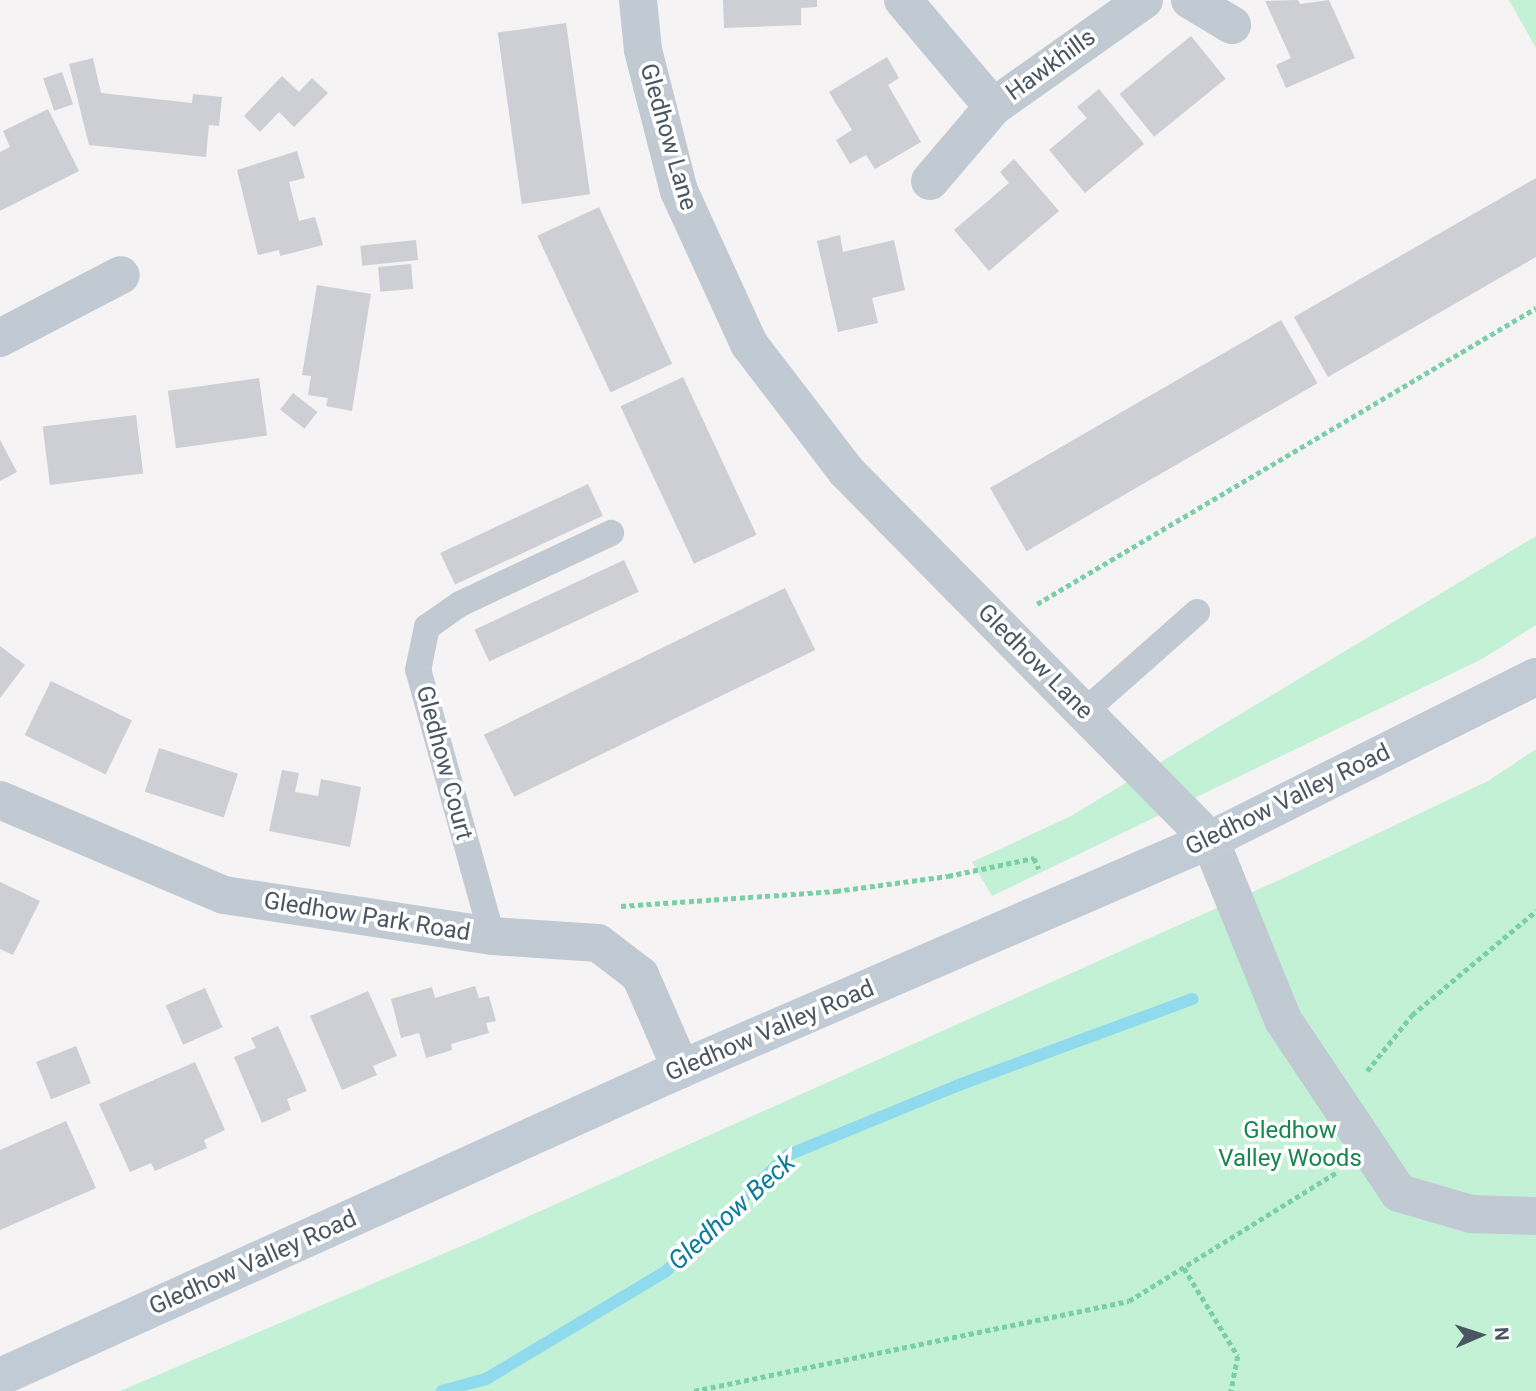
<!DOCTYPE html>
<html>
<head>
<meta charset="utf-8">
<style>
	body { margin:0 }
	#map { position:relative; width:1536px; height:1391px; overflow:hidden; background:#f5f3f3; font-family:Roboto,sans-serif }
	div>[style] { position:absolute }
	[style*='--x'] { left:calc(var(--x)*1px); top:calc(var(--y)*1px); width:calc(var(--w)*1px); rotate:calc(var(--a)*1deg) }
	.green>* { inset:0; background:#c3f1d5 }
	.stream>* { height:12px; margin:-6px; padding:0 6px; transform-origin:6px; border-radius:6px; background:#90daee }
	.building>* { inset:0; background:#cdcfd5; transform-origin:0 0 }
	.path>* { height:4.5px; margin-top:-2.25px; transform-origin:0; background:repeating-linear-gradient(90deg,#7ad0a6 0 5px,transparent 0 8.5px) }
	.lane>* { height:26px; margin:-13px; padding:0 13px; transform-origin:13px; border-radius:13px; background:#c1cad2 }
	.street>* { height:38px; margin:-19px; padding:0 19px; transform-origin:19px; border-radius:19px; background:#c1cad2 }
	.secondary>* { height:38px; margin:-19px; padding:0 19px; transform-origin:19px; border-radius:19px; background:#c1cbd6 }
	span { translate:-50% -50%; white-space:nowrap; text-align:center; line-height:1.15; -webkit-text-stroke:7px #fff; paint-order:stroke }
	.street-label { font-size:24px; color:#4a5661 }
	.park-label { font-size:24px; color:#17864f }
	.water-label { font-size:26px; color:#0c7c9b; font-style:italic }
	.north { position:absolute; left:1445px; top:1300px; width:70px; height:70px; -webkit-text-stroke:5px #fff; paint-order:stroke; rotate:87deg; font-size:19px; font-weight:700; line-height:28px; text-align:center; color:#4a5661 }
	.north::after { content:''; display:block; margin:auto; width:24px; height:32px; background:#4a5661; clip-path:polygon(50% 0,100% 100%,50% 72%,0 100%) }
</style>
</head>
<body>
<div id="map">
	<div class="green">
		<div style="clip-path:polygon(1509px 0,1536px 0,1536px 48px)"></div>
		<div style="clip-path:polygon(1536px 536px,1536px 625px,1482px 659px,992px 896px,972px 862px,1071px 816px)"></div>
		<div style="clip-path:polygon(1536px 749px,1536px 1391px,120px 1391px,478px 1239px,1286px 877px,1488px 781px)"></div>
	</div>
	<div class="stream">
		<div style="--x:442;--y:1391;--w:46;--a:-15.3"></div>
		<div style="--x:486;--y:1379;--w:209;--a:-30.9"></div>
		<div style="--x:665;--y:1272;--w:170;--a:-43.6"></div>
		<div style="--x:788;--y:1155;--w:182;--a:-22.3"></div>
		<div style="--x:956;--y:1086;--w:252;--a:-20.2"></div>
	</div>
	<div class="building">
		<div style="clip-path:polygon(723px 0,817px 0,817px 7px,801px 8px,801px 25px,724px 28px)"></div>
		<div style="clip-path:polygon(1298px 0,1300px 4px,1329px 0,1355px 58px,1286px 88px,1276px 65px,1291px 58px,1265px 1px)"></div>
		<div style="left:566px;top:23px;width:173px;height:69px;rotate:82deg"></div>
		<div style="left:1191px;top:36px;width:55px;height:92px;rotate:51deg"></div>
		<div style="clip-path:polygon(887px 57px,899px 78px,888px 85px,921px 142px,875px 169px,866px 155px,850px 164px,836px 140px,852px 130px,829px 92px)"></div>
		<div style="clip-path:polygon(93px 58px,101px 93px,192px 103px,193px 94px,222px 97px,219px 126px,209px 125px,206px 157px,89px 145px,69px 64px)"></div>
		<div style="left:62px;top:72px;width:34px;height:20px;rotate:71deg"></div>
		<div style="clip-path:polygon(282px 76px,299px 92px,312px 78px,328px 93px,294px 127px,279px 112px,260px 132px,244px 116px)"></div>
		<div style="clip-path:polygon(1099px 89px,1144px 144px,1085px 193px,1049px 150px,1087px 118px,1077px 107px)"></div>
		<div style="clip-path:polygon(48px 109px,79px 171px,0 211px,0 152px,10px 147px,3px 131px)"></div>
		<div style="clip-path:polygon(297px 151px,305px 178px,289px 182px,299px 221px,315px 217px,323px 245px,280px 256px,279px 250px,258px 255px,237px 170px)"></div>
		<div style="clip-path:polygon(1014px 159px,1059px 211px,989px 271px,954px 230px,1009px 183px,1000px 172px)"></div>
		<div style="clip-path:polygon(1536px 178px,1536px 257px,1328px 377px,1294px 317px)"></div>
		<div style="left:599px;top:207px;width:173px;height:68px;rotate:65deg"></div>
		<div style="clip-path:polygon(840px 235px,843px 252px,894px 240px,905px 290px,872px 298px,878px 323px,838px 332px,817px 241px)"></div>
		<div style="left:416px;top:240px;width:20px;height:56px;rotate:84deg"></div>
		<div style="left:411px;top:264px;width:25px;height:33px;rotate:85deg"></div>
		<div style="clip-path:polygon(317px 285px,371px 294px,352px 411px,326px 406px,328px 398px,308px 395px,311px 376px,302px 375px)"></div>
		<div style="left:1281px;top:320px;width:73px;height:336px;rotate:60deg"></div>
		<div style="left:683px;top:377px;width:174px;height:69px;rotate:65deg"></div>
		<div style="left:259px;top:378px;width:58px;height:92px;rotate:82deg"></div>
		<div style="left:293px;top:393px;width:31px;height:21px;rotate:38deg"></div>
		<div style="left:136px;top:415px;width:59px;height:94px;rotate:83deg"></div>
		<div style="clip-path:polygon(0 440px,17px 472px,0 481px)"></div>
		<div style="left:588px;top:484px;width:35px;height:163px;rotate:65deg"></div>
		<div style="left:624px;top:560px;width:35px;height:165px;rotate:65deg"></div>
		<div style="left:785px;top:588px;width:69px;height:335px;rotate:64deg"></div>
		<div style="clip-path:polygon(0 646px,25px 665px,0 698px)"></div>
		<div style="left:51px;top:681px;width:90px;height:60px;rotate:26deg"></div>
		<div style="left:159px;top:748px;width:83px;height:46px;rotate:18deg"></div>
		<div style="clip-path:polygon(282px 770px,299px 773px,295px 792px,318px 796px,321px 779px,361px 787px,350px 847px,269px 831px)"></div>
		<div style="clip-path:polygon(0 882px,40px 901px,13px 955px,0 949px)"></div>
		<div style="clip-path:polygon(475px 986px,479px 998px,489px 996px,496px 1021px,486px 1023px,489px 1033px,451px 1044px,452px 1050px,426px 1058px,419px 1033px,401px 1038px,391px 999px,432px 987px,435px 998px)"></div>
		<div style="left:205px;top:988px;width:43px;height:43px;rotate:66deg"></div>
		<div style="clip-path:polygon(368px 991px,397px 1056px,373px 1066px,377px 1075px,342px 1090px,310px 1016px)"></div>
		<div style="clip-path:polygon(278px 1026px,307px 1091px,287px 1099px,291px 1110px,262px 1123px,234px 1057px,256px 1048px,251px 1038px)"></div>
		<div style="left:76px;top:1046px;width:40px;height:43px;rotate:68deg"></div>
		<div style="clip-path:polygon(195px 1062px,225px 1130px,204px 1140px,207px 1148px,155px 1171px,151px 1163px,130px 1172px,99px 1104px)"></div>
		<div style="clip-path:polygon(66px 1121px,96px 1188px,0 1230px,0 1150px)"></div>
	</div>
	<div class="path">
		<div style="--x:1037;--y:604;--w:580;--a:-30.68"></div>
		<div style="--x:621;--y:906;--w:216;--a:-4"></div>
		<div style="--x:836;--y:891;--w:113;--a:-7.6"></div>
		<div style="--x:948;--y:876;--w:88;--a:-11.8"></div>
		<div style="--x:1034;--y:858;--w:12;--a:66"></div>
		<div style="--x:1367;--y:1071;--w:72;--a:-51.2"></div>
		<div style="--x:1412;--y:1015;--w:162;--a:-40"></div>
		<div style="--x:1184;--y:1268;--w:103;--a:58.5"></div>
		<div style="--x:1238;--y:1356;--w:36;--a:101"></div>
		<div style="--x:694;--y:1391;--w:444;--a:-11.7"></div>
		<div style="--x:1129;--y:1301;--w:245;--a:-31.8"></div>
	</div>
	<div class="lane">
		<div style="--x:1084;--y:712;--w:151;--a:-41.5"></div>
		<div style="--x:492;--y:936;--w:276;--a:-105.5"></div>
		<div style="--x:418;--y:670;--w:44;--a:-78.2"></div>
		<div style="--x:427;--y:627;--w:40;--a:-34.9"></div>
		<div style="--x:460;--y:604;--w:167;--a:-25.2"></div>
	</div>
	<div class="street">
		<div style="--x:638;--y:0;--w:50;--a:84.3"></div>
		<div style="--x:643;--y:50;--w:146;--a:75.7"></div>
		<div style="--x:679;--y:191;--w:168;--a:65.4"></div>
		<div style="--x:749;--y:344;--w:160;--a:52.6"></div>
		<div style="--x:846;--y:471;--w:518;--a:45.39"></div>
		<div style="--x:1210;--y:840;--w:194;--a:67.9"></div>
		<div style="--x:1283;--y:1020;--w:208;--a:56.2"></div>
		<div style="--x:1399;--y:1193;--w:75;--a:16.3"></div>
		<div style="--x:1471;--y:1214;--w:65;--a:1.8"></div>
		<div style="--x:903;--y:0;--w:140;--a:49.9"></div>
		<div style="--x:1190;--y:0;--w:49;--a:30.8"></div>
		<div style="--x:930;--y:181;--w:97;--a:-49.6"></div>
		<div style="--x:993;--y:107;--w:185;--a:-35.3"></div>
		<div style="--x:0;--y:338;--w:136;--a:-27.5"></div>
		<div style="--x:0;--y:800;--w:243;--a:23"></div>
		<div style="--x:224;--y:895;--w:271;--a:8.7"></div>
		<div style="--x:492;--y:936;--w:106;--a:3.8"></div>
		<div style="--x:598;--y:943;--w:53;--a:37.3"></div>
		<div style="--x:640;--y:975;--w:103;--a:66.4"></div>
	</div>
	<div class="secondary">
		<div style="--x:0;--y:1377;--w:747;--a:-24.34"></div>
		<div style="--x:681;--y:1069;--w:576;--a:-23.41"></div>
		<div style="--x:1210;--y:840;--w:364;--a:-26.6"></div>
	</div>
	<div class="street-label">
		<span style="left:1051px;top:65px;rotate:-36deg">Hawkhills</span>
		<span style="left:668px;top:137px;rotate:74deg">Gledhow Lane</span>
		<span style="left:1035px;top:662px;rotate:45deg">Gledhow Lane</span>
		<span style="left:444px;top:763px;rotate:75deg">Gledhow Court</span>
		<span style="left:1288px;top:800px;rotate:-26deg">Gledhow Valley Road</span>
		<span style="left:367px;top:917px;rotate:9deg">Gledhow Park Road</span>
		<span style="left:770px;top:1031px;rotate:-23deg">Gledhow Valley Road</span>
		<span style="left:253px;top:1263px;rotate:-24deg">Gledhow Valley Road</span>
	</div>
	<div class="park-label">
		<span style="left:1290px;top:1145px">Gledhow<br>Valley Woods</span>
	</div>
	<div class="water-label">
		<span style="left:732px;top:1212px;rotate:-42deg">Gledhow Beck</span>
	</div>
	<div class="north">N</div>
</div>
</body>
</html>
